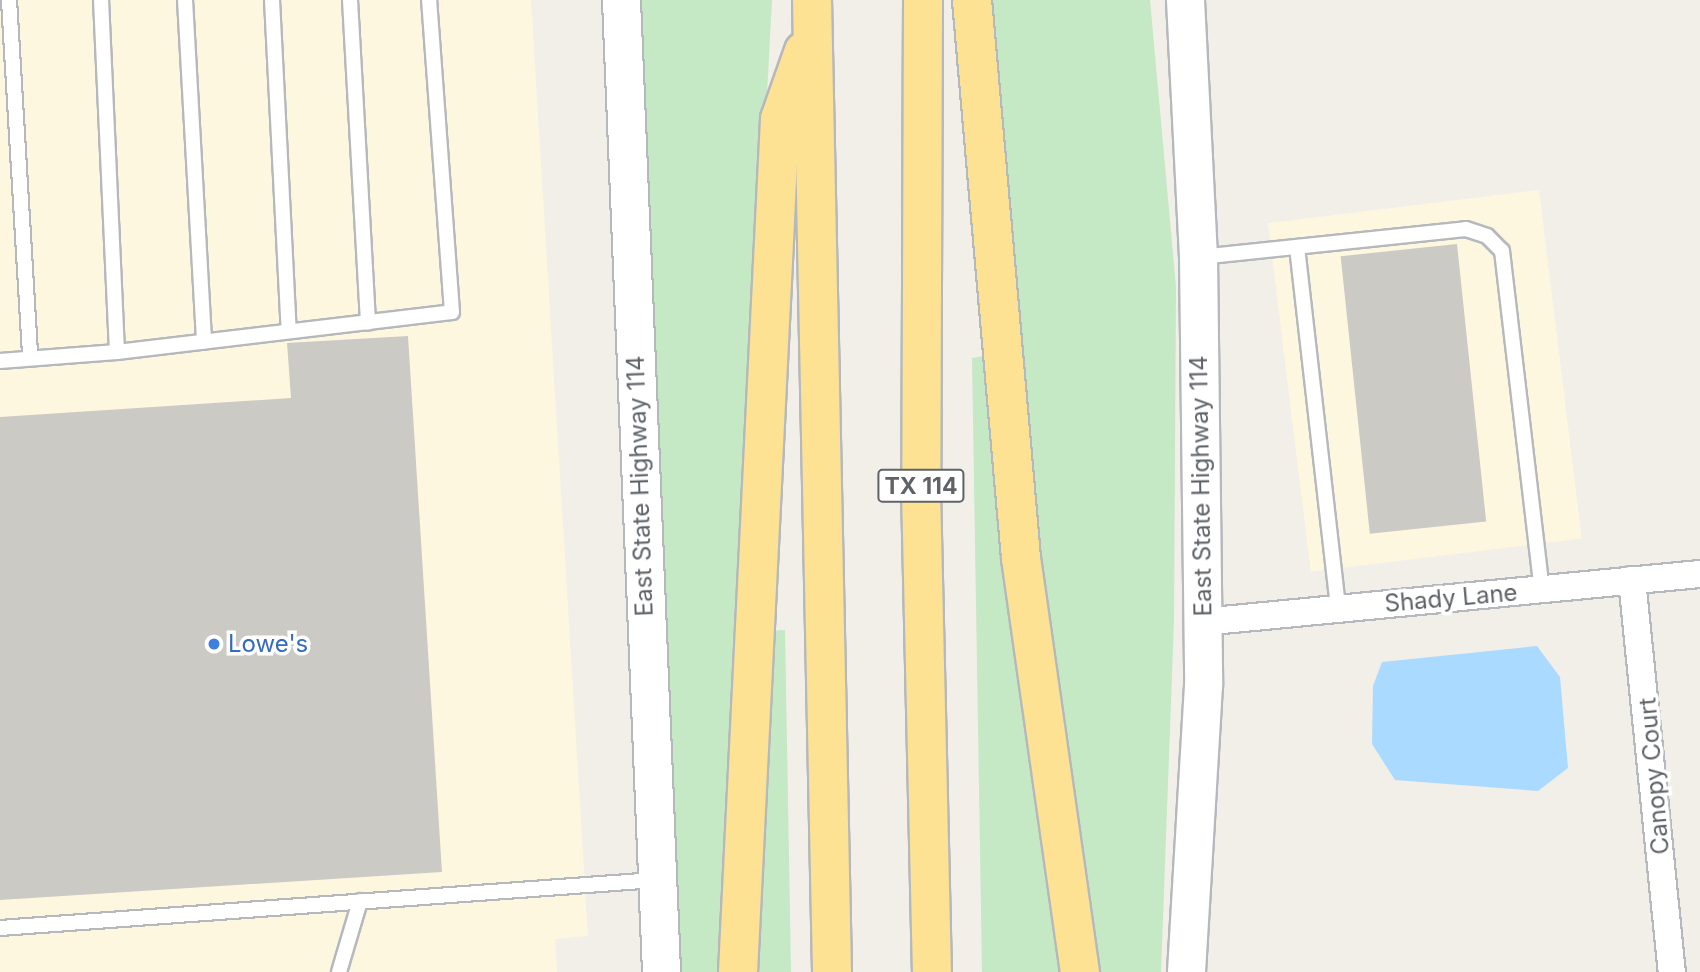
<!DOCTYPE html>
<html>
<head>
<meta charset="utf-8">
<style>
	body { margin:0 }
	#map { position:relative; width:1700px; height:972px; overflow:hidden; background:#f1efe8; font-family:Inter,sans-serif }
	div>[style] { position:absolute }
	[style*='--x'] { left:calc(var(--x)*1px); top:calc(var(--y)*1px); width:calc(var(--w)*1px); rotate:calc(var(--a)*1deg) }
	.commercial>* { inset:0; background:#fef7e0; transform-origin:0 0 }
	.green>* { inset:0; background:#c5e8c5 }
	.water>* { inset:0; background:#aadaff }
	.building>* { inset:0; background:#cccac5; transform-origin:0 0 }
	.roads { filter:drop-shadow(2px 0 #b5b8bc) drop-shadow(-2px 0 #b5b8bc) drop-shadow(0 2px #b5b8bc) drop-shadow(0 -2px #b5b8bc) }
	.lane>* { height:14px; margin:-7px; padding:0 7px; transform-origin:7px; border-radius:7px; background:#fff }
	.street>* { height:26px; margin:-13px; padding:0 13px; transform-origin:13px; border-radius:13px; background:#fff }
	.secondary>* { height:37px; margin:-18.5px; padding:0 18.5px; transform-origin:18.5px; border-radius:18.5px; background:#fff }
	.highway>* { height:38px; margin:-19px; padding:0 19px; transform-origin:19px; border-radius:19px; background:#fde293 }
	.dots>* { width:19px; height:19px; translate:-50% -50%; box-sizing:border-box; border:4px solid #fff; border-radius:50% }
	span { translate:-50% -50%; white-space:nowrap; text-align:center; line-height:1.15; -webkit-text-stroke:7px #fff; paint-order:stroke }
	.shield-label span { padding:2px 5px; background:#fff; border:2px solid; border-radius:5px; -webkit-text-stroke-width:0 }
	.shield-label { font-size:23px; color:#5f6368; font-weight:700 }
	.street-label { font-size:24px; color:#5f6368 }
	.shop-label { font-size:24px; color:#366cbe }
	.left { translate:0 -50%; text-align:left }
</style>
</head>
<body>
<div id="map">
	<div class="commercial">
		<div style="clip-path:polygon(0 0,531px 0,588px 936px,555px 939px,557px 972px,0 972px)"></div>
		<div style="left:1539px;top:190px;width:351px;height:273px;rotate:83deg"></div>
	</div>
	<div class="green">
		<div style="clip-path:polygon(640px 0,772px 0,720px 972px,678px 972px)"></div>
		<div style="clip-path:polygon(986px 0,1150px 0,1176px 287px,1174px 620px,1161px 972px,1097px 972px,1030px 489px)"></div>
		<div style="clip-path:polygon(985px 356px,1073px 972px,982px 972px,972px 358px)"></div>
		<div style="clip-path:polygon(785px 630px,791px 972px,749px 972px,768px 631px)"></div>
	</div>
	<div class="water">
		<div style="clip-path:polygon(1537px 646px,1560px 677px,1568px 768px,1538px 791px,1395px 780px,1372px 744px,1373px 686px,1382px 662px)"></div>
	</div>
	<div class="building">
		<div style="left:1457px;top:244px;width:279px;height:117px;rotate:84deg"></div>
		<div style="clip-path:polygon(408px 336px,442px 872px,0 900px,0 417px,291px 398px,287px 343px)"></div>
	</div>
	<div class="roads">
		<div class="lane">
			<div style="--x:9;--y:0;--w:359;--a:86.6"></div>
			<div style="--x:185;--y:0;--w:342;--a:86.8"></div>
			<div style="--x:272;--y:0;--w:331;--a:87.1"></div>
			<div style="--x:350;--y:0;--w:323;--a:86.8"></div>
			<div style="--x:1297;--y:247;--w:363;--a:83.5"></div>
			<div style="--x:1200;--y:257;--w:267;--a:-6"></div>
			<div style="--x:1466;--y:229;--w:22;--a:18"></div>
			<div style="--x:1487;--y:236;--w:21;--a:45"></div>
			<div style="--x:1502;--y:251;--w:340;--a:83.3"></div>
			<div style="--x:117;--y:352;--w:337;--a:-6.8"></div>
			<div style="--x:452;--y:312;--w:313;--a:-94.2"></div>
			<div style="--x:0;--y:361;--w:117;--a:-4.4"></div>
			<div style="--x:117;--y:352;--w:352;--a:-92.6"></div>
			<div style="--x:0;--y:928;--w:657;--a:-4.19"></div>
			<div style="--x:339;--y:972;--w:74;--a:-73.5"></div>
		</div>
		<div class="street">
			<div style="--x:1632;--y:580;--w:394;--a:84.2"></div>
			<div style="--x:1202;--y:622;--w:500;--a:-5.51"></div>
		</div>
		<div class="secondary">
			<div style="--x:621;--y:0;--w:973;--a:87.64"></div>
			<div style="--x:1185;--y:0;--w:257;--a:87.1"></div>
			<div style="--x:1198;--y:257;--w:428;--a:89.3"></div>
			<div style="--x:1203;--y:685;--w:288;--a:93.4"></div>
		</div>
		<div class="highway">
			<div style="--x:812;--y:0;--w:972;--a:88.82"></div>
			<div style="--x:923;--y:0;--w:490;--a:90.2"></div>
			<div style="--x:921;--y:490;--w:482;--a:88.7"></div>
			<div style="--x:972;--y:0;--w:560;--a:84.98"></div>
			<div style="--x:1021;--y:558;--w:418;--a:81.9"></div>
			<div style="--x:738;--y:972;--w:854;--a:-87.18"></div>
			<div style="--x:780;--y:119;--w:72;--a:-70.6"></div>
		</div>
	</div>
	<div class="dots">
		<div style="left:214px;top:644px;background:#3f7fe0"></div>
	</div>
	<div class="shield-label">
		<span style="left:921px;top:486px">TX 114</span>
	</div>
	<div class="street-label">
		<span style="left:640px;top:486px;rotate:-92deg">East State Highway 114</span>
		<span style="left:1201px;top:486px;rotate:-91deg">East State Highway 114</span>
		<span style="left:1451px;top:598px;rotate:-5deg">Shady Lane</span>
		<span style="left:1654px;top:776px;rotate:-95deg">Canopy Court</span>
	</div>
	<div class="shop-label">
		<span class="left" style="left:228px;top:644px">Lowe's</span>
	</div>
</div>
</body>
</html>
